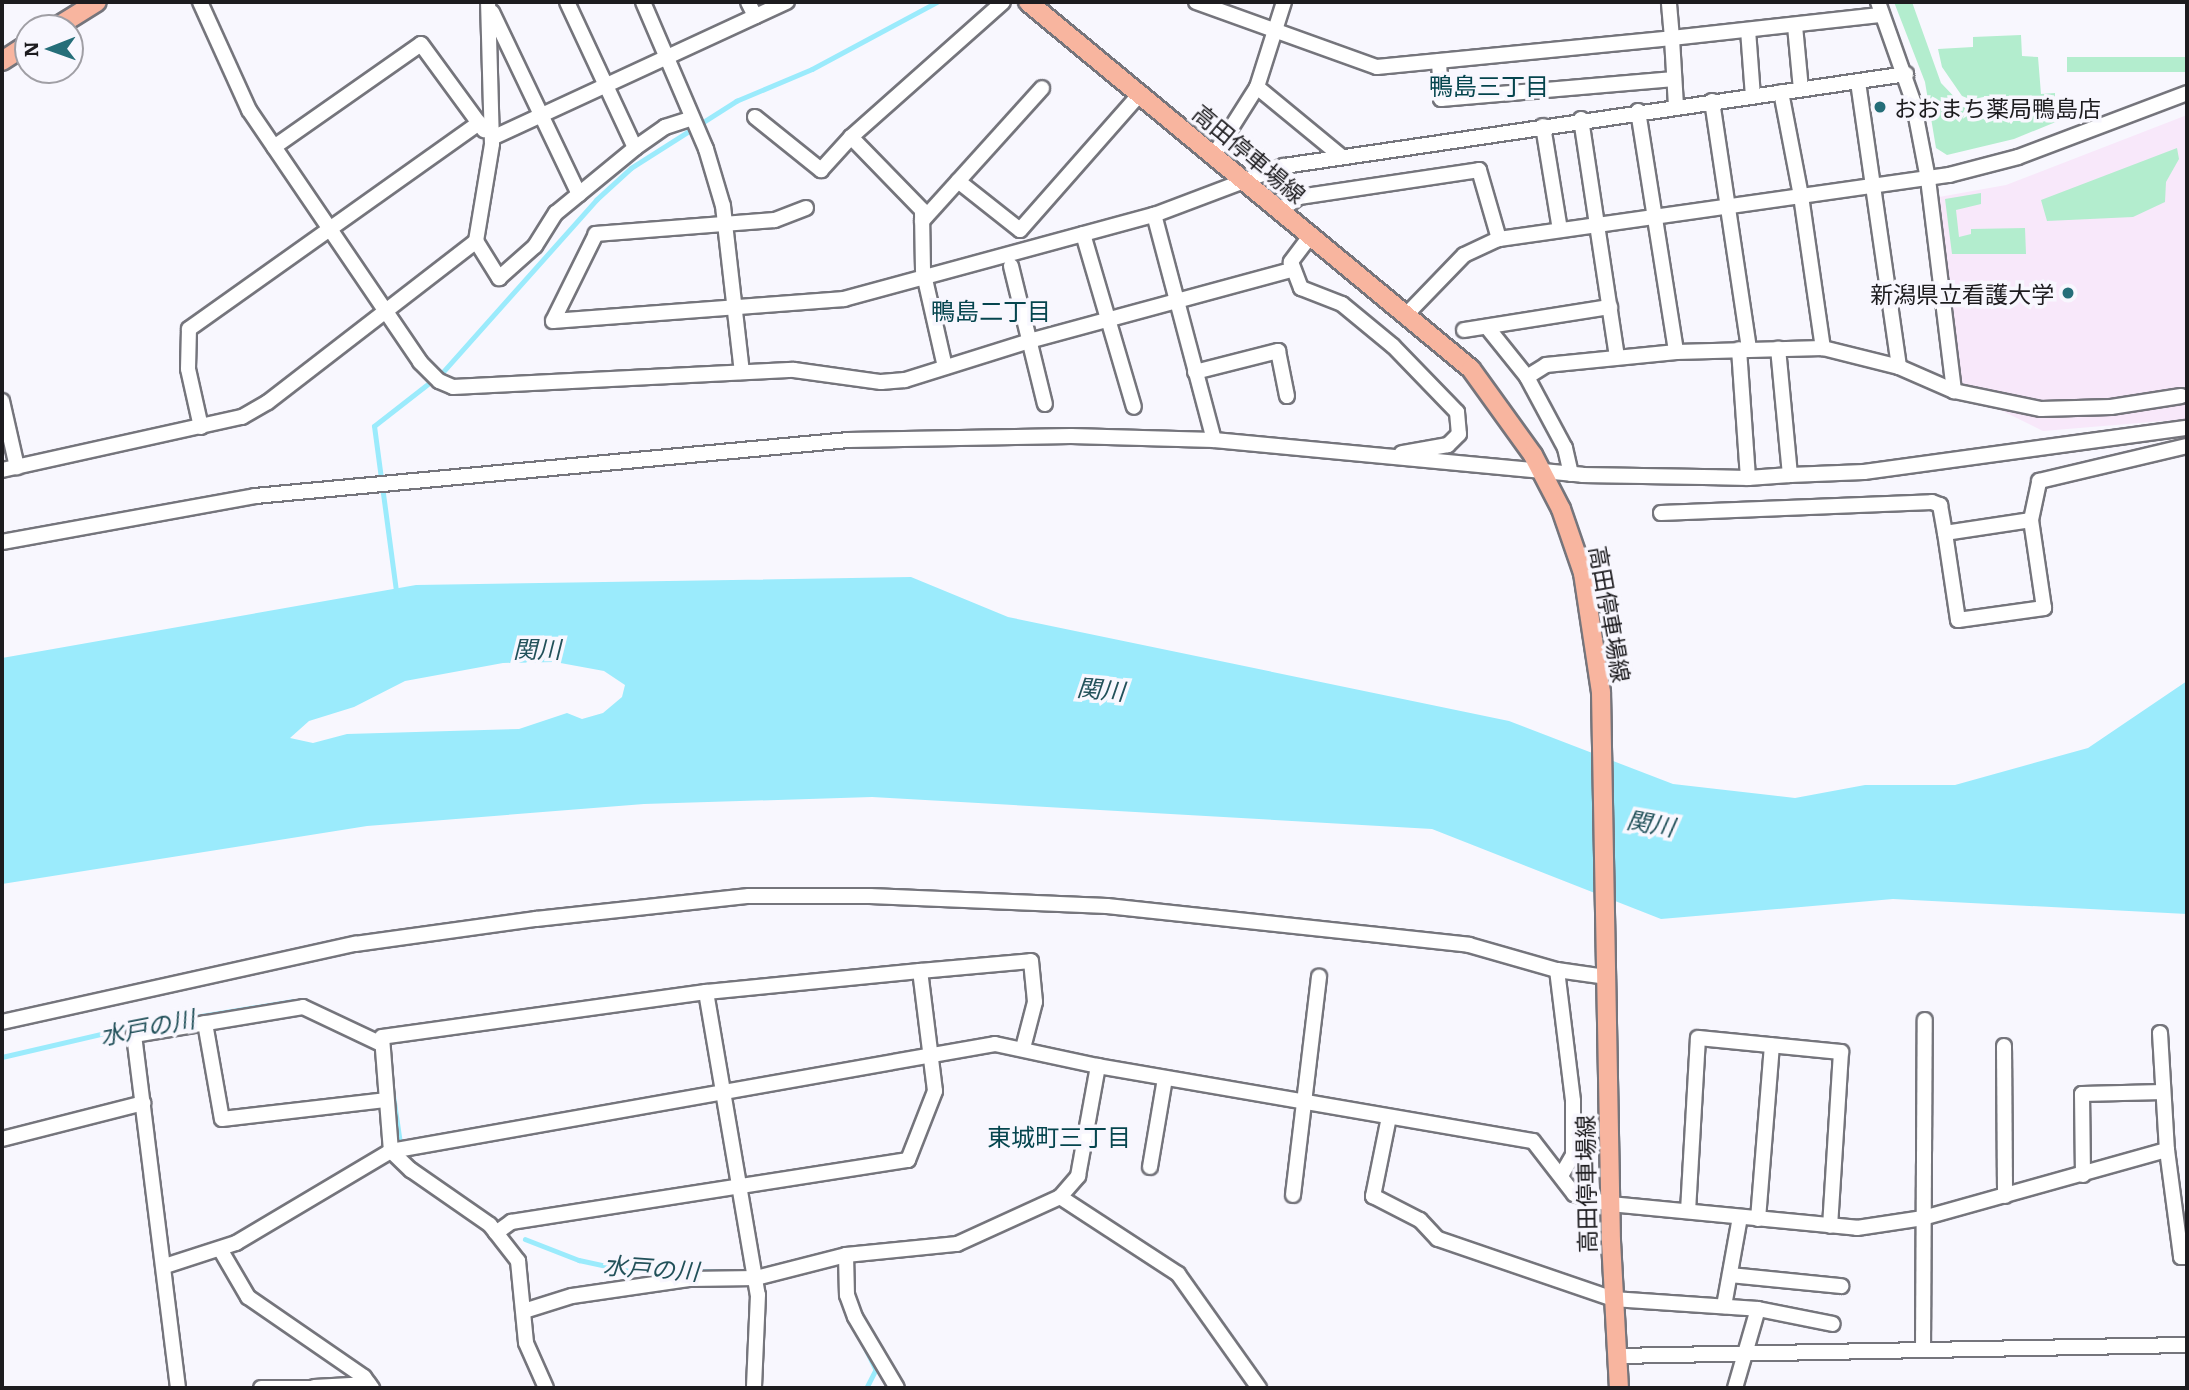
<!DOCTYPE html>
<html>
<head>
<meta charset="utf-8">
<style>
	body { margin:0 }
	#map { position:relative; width:2189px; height:1390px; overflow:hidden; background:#f8f7fe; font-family:Literata,"Noto Sans JP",serif }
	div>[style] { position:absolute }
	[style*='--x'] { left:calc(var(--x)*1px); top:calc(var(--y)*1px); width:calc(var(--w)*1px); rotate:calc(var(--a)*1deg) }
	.education>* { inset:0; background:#f8e8fa }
	.green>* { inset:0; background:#b3edce; transform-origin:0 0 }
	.water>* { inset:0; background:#9bebfc }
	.stream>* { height:4.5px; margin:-2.25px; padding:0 2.25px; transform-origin:2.25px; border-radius:2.25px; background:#9bebfc }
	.roads { filter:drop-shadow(2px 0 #75757c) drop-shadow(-2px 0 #75757c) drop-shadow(0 2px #75757c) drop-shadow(0 -2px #75757c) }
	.minor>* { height:14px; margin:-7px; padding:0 7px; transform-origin:7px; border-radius:7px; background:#fff }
	.major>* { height:18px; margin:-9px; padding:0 9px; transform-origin:9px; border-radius:9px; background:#f8b59f }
	.dots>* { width:19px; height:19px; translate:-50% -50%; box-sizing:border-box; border:4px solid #f8f7fe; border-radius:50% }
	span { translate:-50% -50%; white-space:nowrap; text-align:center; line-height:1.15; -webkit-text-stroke:7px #f8f7fe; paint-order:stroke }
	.poi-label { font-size:23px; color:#1d1c1f }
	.left { translate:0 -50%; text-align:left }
	.right { translate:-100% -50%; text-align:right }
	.street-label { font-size:23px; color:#1d1c1f }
	.neighbourhood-label { font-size:24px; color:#05454e }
	.water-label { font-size:24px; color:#22515a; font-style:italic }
	.frame { position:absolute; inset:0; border:4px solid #1d1c1f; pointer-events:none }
	.north { position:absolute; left:14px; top:14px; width:70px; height:70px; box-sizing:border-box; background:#f8f7fe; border:2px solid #a09fa5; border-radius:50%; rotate:269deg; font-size:19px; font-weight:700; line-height:28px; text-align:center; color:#1d1c1f }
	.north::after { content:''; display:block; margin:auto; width:24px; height:32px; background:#256e79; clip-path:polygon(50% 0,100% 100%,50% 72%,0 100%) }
</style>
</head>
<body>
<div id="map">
	<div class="education">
		<div style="clip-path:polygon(2187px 115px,2187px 419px,2043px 431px,1958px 389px,1939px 197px,2006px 185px)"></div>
	</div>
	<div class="green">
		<div style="clip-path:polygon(1894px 2px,1912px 2px,1941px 83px,1965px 108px,2000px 116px,2056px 105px,2063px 119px,2014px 139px,1947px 155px,1936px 148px,1925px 82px)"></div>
		<div style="clip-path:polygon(2021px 35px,2022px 56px,2038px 57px,2041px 94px,2055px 93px,2055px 98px,1987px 106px,1962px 96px,1942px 67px,1938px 49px,1973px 47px,1973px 37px)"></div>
		<div style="left:2187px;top:57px;width:15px;height:120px;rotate:90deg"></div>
		<div style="clip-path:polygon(2177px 148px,2179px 159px,2166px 182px,2165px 202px,2133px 217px,2047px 221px,2041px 200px)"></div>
		<div style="clip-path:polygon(1981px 193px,1981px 204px,1956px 210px,1959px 237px,1971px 234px,1971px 229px,2025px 228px,2026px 254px,1952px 254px,1945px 199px)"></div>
	</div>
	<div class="water">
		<div style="clip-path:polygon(evenodd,911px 577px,1008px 617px,1509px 721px,1673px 784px,1795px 798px,1865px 785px,1955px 785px,2088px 748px,2187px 681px,2187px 914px,1893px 899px,1661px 919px,1432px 829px,872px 797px,644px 804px,367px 826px,2px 884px,2px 658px,416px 585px,911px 577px,555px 662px,604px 671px,625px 685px,622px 697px,603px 713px,582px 719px,567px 713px,519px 729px,347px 734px,313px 743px,290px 738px,309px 721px,354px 707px,405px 681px,503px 663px,555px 662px)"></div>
	</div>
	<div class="stream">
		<div style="--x:396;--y:591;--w:166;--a:-97.6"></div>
		<div style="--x:374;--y:426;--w:86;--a:-37.9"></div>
		<div style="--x:442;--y:373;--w:232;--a:-48.3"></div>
		<div style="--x:596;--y:200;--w:47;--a:-42.4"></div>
		<div style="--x:631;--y:168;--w:125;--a:-32.5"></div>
		<div style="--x:736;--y:101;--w:82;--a:-22.8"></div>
		<div style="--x:812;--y:69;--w:142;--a:-28.2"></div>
		<div style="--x:2;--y:1057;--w:128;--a:-13.1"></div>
		<div style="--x:127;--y:1028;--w:168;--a:-9.2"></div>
		<div style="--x:393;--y:1092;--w:49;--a:81.7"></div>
		<div style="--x:417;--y:1166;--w:16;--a:35"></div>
		<div style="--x:525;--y:1239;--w:58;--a:21.3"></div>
		<div style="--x:579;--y:1260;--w:52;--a:12.2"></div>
		<div style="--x:630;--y:1271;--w:105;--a:0"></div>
		<div style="--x:767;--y:1268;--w:36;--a:-14"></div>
		<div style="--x:863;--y:1343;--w:30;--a:64"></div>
		<div style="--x:876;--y:1370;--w:20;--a:117"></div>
	</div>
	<div class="roads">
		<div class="minor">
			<div style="--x:200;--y:2;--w:119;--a:65.6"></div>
			<div style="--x:249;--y:110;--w:305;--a:55.8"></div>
			<div style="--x:420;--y:362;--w:27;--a:45"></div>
			<div style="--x:439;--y:381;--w:15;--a:23"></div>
			<div style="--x:453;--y:387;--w:341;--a:-2.9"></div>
			<div style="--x:794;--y:370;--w:88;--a:7.9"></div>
			<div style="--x:881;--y:382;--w:24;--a:-5"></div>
			<div style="--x:905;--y:380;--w:134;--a:-17.4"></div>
			<div style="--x:1033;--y:340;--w:267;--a:-15.2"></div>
			<div style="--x:567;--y:2;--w:161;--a:65"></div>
			<div style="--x:635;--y:148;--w:37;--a:-35"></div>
			<div style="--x:665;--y:127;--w:28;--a:-18"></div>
			<div style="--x:643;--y:2;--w:160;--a:66.8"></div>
			<div style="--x:706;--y:149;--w:59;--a:73.4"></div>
			<div style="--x:723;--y:206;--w:167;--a:83.5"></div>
			<div style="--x:748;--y:2;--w:16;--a:63"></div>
			<div style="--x:1196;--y:2;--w:192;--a:19.8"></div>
			<div style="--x:1377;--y:67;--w:296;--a:-5.6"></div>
			<div style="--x:1672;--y:38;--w:36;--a:-95"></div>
			<div style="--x:1878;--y:2;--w:105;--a:70.5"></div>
			<div style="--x:1913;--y:101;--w:79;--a:79.1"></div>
			<div style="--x:1928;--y:179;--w:214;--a:83"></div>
			<div style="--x:492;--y:12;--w:202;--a:64.5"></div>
			<div style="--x:1795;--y:26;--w:63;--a:84.6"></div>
			<div style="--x:1748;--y:30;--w:66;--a:85.7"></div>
			<div style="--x:1439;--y:61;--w:38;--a:87"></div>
			<div style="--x:1441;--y:99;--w:234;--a:-4.9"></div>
			<div style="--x:1858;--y:82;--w:288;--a:81.8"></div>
			<div style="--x:1257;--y:87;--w:110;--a:39.5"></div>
			<div style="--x:1781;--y:92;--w:106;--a:79.1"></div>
			<div style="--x:1801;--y:196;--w:154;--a:81.8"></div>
			<div style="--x:1712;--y:101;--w:250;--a:81.5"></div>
			<div style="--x:1676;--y:106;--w:68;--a:-93.4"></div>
			<div style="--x:1672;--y:38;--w:211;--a:-6.3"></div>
			<div style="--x:1638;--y:111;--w:244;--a:81"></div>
			<div style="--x:755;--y:117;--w:85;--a:38.8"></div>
			<div style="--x:821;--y:170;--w:45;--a:-47.7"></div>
			<div style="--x:1581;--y:119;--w:241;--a:81.4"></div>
			<div style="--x:1543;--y:126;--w:105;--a:80.7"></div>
			<div style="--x:492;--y:138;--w:325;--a:-24.8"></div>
			<div style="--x:274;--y:147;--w:179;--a:-35"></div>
			<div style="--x:421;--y:44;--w:107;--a:53.8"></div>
			<div style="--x:1214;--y:155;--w:80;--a:-57.7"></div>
			<div style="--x:1257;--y:87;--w:89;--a:-72.4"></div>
			<div style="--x:958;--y:181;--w:79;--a:38.3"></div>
			<div style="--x:1020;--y:230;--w:181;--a:-48.6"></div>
			<div style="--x:806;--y:208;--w:34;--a:159"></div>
			<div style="--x:774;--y:220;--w:179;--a:175.5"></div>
			<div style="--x:596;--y:234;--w:97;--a:116.3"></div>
			<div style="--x:553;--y:321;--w:292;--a:-4.3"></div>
			<div style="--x:844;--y:299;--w:321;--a:-15.2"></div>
			<div style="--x:1281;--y:210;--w:22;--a:-36"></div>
			<div style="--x:1299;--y:197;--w:182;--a:-8.5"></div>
			<div style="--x:1479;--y:170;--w:72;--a:73.8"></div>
			<div style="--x:922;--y:221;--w:179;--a:-47.9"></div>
			<div style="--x:1083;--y:234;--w:180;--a:73.6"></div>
			<div style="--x:1311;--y:235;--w:34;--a:127"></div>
			<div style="--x:1291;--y:262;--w:28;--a:69"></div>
			<div style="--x:1301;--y:288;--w:44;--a:21.3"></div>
			<div style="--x:1342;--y:304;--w:66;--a:39.5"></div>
			<div style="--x:1393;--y:346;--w:92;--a:45.9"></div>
			<div style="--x:1457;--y:412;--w:22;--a:85"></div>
			<div style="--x:1459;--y:434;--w:16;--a:135"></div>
			<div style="--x:1448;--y:445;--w:47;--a:170.1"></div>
			<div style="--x:476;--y:241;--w:44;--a:58.1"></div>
			<div style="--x:499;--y:278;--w:48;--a:-41.6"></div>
			<div style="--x:535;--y:246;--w:39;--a:-58"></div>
			<div style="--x:556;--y:213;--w:102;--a:-39.4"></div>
			<div style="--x:1011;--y:266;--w:142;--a:76.2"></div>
			<div style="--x:1406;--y:315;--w:83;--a:-46"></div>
			<div style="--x:1464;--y:255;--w:38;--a:-25"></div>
			<div style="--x:1499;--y:239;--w:455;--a:-8.1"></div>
			<div style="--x:1949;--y:175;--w:71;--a:-14.6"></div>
			<div style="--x:2018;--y:157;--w:181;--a:-20.7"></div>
			<div style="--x:1487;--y:327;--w:64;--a:51.3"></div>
			<div style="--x:1464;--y:330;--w:148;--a:-9"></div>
			<div style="--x:945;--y:367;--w:99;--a:-102.8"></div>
			<div style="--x:923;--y:270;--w:60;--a:-91"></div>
			<div style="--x:922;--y:210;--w:102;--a:-134.2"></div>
			<div style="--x:851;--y:137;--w:203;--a:-41.6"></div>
			<div style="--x:1195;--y:372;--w:86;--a:-14.2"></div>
			<div style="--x:1278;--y:351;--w:46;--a:78.7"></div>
			<div style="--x:2;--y:401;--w:68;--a:77.2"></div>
			<div style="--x:201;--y:427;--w:59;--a:-102.6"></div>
			<div style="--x:188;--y:369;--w:40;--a:-88.6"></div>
			<div style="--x:189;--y:329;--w:356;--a:-35.4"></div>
			<div style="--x:1214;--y:440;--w:233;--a:-104.9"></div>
			<div style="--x:1154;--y:215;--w:139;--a:-20.7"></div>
			<div style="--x:1284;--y:166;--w:629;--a:-8.41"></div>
			<div style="--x:2;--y:470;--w:246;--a:-12.5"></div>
			<div style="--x:242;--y:417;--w:30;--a:-30"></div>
			<div style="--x:268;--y:402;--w:263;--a:-37.7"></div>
			<div style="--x:476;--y:241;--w:98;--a:-80.6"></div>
			<div style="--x:492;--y:144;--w:140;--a:-91.6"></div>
			<div style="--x:1571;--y:474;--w:27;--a:-103"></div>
			<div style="--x:1565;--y:448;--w:81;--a:-118.2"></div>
			<div style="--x:1527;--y:377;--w:22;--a:-32"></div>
			<div style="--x:1546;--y:365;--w:131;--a:-5.7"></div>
			<div style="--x:1676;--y:352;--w:147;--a:-1.6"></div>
			<div style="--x:1823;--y:348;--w:78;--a:14"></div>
			<div style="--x:1899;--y:367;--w:60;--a:23.6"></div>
			<div style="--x:1954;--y:391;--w:89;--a:11.7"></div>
			<div style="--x:2041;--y:409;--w:70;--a:-1.6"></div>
			<div style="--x:2111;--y:407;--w:71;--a:-8.9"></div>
			<div style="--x:1790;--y:475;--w:74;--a:-2.3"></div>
			<div style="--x:1864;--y:472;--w:326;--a:-7.8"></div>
			<div style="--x:1748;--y:478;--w:42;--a:-4.1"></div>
			<div style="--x:1790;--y:475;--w:127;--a:-95.4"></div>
			<div style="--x:1661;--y:513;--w:271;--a:-2.3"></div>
			<div style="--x:1932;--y:502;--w:9;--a:21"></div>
			<div style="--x:1940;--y:505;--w:28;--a:80"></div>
			<div style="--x:2031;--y:520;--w:87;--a:171.4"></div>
			<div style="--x:1945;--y:533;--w:88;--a:81.5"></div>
			<div style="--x:1958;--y:620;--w:87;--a:-7.9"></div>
			<div style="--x:2044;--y:608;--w:89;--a:-98.4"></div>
			<div style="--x:2031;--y:520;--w:40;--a:-78"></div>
			<div style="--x:2039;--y:481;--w:152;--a:-13.3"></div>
			<div style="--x:2;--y:542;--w:257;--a:-10.3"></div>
			<div style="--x:255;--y:496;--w:596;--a:-5.39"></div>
			<div style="--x:848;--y:440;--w:223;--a:-1"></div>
			<div style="--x:1071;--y:436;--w:143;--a:1.6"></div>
			<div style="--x:1214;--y:440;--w:370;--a:5.4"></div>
			<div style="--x:1582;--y:475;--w:166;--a:1"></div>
			<div style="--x:1748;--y:478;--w:129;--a:-94"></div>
			<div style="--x:1557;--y:970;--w:132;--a:83"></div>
			<div style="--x:1573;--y:1101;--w:54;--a:90"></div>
			<div style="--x:1573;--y:1155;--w:24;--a:120"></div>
			<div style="--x:920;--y:971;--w:111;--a:-5.1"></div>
			<div style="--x:1031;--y:961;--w:41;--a:84.4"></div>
			<div style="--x:1035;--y:1002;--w:48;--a:104.6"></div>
			<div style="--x:706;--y:992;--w:307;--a:80.3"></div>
			<div style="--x:758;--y:1295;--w:93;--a:92.5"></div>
			<div style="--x:2;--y:1022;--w:362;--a:-12.5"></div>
			<div style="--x:355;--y:944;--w:183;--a:-7.9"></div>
			<div style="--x:536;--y:919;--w:214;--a:-6.2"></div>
			<div style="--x:749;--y:896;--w:121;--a:0"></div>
			<div style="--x:870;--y:896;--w:237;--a:2.4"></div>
			<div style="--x:1107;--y:906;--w:364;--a:6.1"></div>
			<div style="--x:1469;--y:945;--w:91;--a:15.9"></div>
			<div style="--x:1557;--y:970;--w:49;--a:8.1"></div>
			<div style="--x:205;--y:1023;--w:97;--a:80"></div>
			<div style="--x:222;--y:1119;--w:164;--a:-6.6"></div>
			<div style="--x:2160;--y:1033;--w:117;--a:86.6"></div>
			<div style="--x:2167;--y:1150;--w:108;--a:82.5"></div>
			<div style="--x:2181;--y:1257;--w:6;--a:0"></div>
			<div style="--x:2004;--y:1046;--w:150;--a:89.6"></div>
			<div style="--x:1389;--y:1117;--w:81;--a:101.4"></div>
			<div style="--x:1373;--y:1196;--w:53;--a:27.1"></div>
			<div style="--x:1420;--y:1220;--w:26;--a:47"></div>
			<div style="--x:1438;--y:1239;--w:185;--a:18.9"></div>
			<div style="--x:1613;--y:1299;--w:145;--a:3.9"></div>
			<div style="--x:1758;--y:1309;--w:76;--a:11.3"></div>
			<div style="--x:2;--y:1139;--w:146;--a:-14.3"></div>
			<div style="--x:1150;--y:1167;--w:90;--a:-80.4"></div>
			<div style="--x:2083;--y:1175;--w:81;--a:-90.7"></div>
			<div style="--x:2082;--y:1094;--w:81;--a:-1.4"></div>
			<div style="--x:1293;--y:1195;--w:220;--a:-83.2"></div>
			<div style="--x:1060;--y:1197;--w:141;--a:33.1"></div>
			<div style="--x:1178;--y:1274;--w:140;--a:54.6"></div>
			<div style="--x:1688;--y:1211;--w:173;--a:-86.7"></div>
			<div style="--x:1698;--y:1038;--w:144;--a:5.6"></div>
			<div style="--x:1841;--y:1052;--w:174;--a:93.6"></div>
			<div style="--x:1758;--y:1219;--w:174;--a:-85.4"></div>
			<div style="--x:496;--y:1233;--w:19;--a:-36"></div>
			<div style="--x:511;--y:1222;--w:402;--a:-8.9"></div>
			<div style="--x:908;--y:1160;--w:74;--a:-68.6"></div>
			<div style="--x:935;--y:1091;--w:121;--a:-97.1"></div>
			<div style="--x:920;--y:971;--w:215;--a:174.4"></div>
			<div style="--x:706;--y:992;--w:327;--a:172.1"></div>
			<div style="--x:382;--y:1037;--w:114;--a:85.5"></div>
			<div style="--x:391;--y:1151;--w:28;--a:44"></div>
			<div style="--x:411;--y:1170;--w:96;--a:34.8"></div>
			<div style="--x:490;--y:1225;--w:46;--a:52.1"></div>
			<div style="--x:518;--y:1261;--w:82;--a:84.4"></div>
			<div style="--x:526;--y:1343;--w:49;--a:66"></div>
			<div style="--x:220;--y:1249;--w:56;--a:59.7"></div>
			<div style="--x:248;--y:1297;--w:141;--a:34.6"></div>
			<div style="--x:364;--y:1377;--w:14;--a:54"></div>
			<div style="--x:846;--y:1255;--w:40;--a:88.6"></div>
			<div style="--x:847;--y:1295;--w:23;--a:70"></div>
			<div style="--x:855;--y:1317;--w:82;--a:59.4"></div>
			<div style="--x:165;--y:1266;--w:75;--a:-17.9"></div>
			<div style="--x:236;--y:1243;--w:180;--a:-30.7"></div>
			<div style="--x:391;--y:1151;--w:613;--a:-10.05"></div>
			<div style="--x:995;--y:1044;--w:105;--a:12.1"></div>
			<div style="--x:1098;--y:1066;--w:441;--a:9.8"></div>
			<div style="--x:1533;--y:1141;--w:67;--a:52.3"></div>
			<div style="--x:1574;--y:1194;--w:37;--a:16"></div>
			<div style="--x:1610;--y:1204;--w:248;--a:5.5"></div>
			<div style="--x:1857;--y:1228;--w:67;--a:-8.6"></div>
			<div style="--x:1923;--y:1218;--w:253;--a:-15.6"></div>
			<div style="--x:1730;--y:1275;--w:112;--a:5.7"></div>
			<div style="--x:1724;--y:1306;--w:90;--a:-79.8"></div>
			<div style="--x:524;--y:1311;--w:50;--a:-17.4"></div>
			<div style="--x:572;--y:1296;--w:118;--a:-8.3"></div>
			<div style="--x:689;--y:1279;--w:67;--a:-0.9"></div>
			<div style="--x:756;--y:1278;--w:93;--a:-14.3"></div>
			<div style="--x:846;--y:1255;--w:112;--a:-5.7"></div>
			<div style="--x:957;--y:1244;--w:113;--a:-24.5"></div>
			<div style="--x:1060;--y:1197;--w:28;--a:-49"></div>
			<div style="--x:1078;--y:1176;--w:112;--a:-79.7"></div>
			<div style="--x:1923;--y:1349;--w:329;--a:-89.7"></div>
			<div style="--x:1617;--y:1356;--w:570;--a:-1.11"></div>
			<div style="--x:314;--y:1387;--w:55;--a:-3.1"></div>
			<div style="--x:178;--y:1388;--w:356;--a:-97.1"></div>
			<div style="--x:134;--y:1035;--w:171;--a:-9.4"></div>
			<div style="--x:303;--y:1007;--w:84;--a:25.3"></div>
			<div style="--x:261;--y:1388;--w:53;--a:0"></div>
			<div style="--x:1735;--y:1388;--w:82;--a:-73.8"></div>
		</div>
		<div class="major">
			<div style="--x:1028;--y:2;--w:575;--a:39.64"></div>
			<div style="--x:1471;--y:369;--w:106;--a:54.2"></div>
			<div style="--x:1533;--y:455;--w:61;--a:62.6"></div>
			<div style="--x:1561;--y:509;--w:68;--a:71"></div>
			<div style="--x:1583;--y:573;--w:120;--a:81.4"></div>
			<div style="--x:1601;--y:692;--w:549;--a:88.96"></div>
			<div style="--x:1611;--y:1241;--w:147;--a:86.9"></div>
			<div style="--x:55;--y:28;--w:49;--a:-31.8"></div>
			<div style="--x:2;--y:61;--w:31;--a:-33"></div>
		</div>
	</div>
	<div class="dots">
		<div style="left:1880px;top:107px;background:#256e79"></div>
		<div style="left:2068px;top:293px;background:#256e79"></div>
	</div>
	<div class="poi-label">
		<span class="left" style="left:1894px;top:107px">おおまち薬局鴨島店</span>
		<span class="right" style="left:2054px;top:293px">新潟県立看護大学</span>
	</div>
	<div class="street-label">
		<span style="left:1250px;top:153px;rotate:40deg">高田停車場線</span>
		<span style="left:1611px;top:614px;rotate:80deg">高田停車場線</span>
		<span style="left:1585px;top:1184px;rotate:-91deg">高田停車場線</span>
	</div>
	<div class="neighbourhood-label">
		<span style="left:1489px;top:85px">鴨島三丁目</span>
		<span style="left:991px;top:310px">鴨島二丁目</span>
		<span style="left:1059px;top:1136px">東城町三丁目</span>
	</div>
	<div class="water-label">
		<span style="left:537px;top:648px">関川</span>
		<span style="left:1101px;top:688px;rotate:5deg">関川</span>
		<span style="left:1651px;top:822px;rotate:10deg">関川</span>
		<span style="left:147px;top:1026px;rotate:-11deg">水戸の川</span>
		<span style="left:651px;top:1267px;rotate:4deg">水戸の川</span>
	</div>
	<div class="frame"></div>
	<div class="north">N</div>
</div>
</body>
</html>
